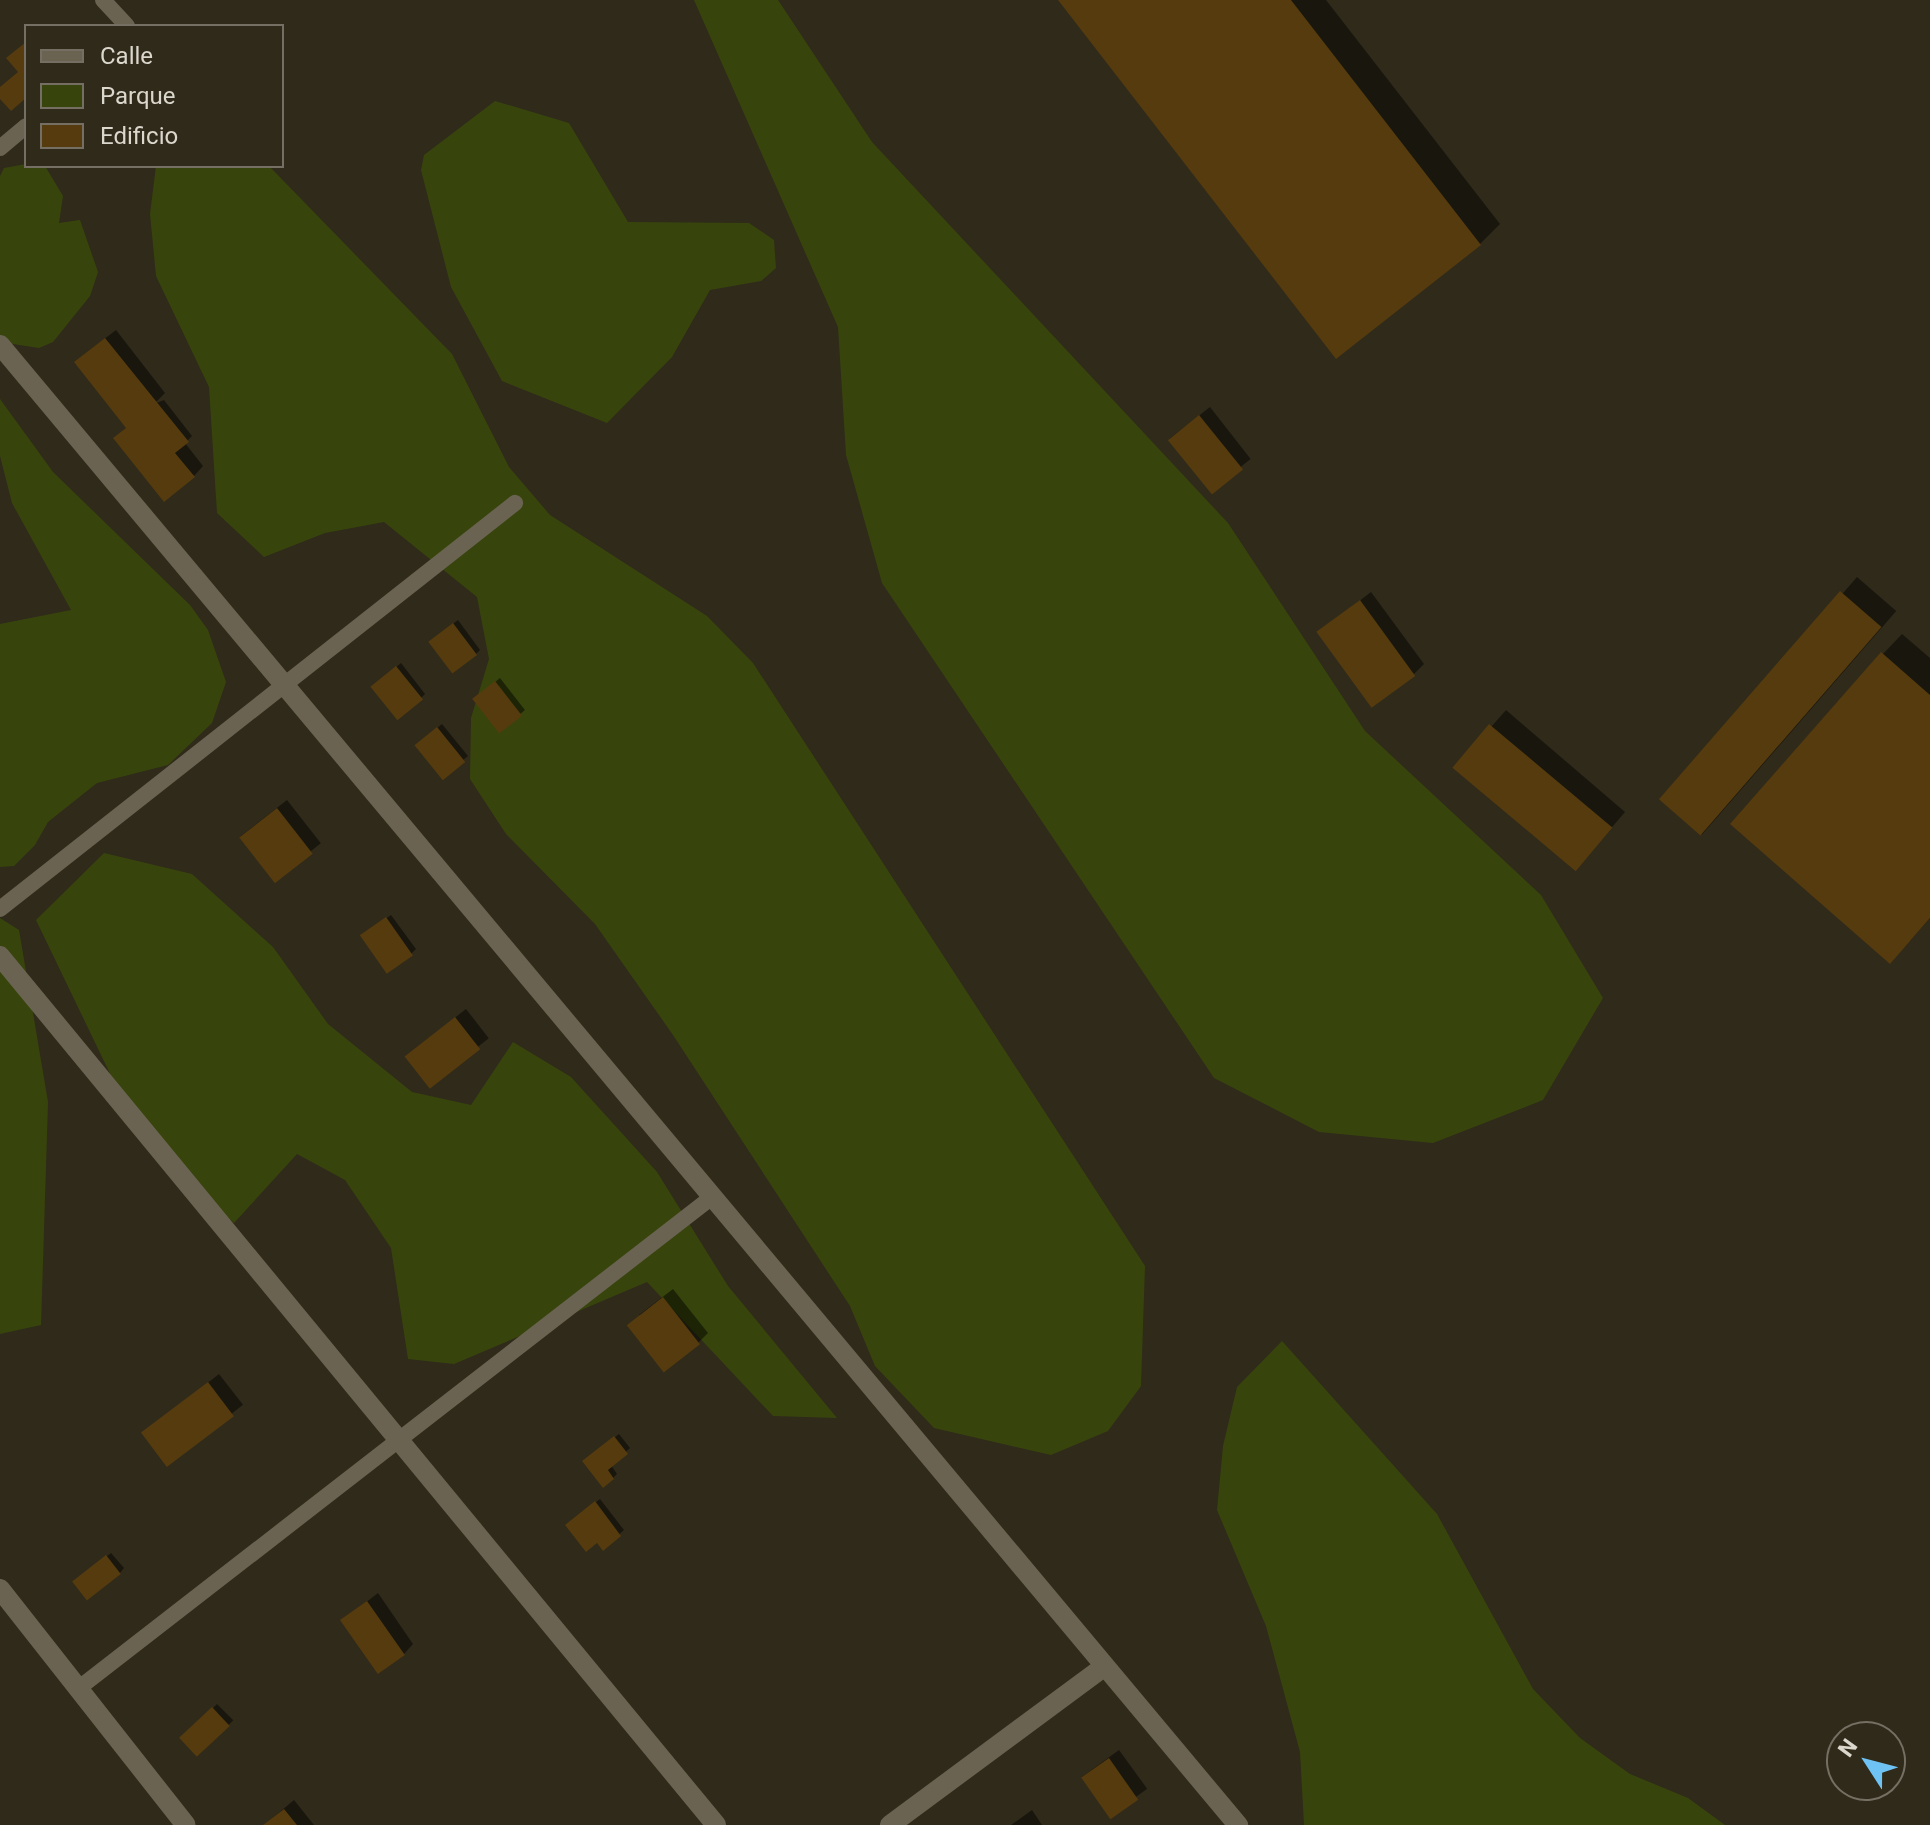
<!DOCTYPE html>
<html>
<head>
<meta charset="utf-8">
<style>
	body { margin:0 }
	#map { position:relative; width:1930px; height:1825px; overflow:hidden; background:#302a1a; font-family:Roboto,sans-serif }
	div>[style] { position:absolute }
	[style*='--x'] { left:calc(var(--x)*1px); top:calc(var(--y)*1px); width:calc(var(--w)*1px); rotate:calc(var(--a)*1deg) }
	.green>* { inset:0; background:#37450d }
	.shadow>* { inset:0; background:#0007; transform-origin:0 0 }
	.building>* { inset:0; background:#553b0e; transform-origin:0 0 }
	.lane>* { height:16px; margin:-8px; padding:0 8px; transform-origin:8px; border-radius:8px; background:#6a6352 }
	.street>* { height:20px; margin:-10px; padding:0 10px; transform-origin:10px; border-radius:10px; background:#6a6352 }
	span { translate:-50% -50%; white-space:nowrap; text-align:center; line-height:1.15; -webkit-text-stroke:6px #302a1a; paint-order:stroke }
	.legend { position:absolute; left:24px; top:24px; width:260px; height:144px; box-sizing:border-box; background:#302a1a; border:2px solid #746f62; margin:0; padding:10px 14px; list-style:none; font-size:24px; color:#dbd7cd }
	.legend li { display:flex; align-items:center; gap:16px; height:40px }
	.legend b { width:40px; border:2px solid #746f62 }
	.north { position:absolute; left:1826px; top:1721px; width:80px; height:80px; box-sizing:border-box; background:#302a1a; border:2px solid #746f62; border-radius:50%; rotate:306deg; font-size:22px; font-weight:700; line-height:32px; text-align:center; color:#dbd7cd }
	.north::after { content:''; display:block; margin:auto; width:28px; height:36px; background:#6fc2f4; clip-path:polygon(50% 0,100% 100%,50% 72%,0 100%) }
</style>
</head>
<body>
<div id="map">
	<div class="green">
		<div style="clip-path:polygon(694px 0,778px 0,872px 142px,1228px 523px,1365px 731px,1541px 895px,1603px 998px,1543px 1100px,1433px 1143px,1319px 1132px,1214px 1078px,882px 583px,846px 455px,838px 327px)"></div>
		<div style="clip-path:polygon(495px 101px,569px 123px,628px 222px,749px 223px,774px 240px,776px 268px,761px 281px,710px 290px,672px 357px,607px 423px,502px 381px,451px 287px,421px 170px,424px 155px)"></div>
		<div style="clip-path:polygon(26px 164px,45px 166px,63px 196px,59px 223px,80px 220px,98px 272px,90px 296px,53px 342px,39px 348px,0 342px,0 176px,4px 168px)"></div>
		<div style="clip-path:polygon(156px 166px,269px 166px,452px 354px,509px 467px,550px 515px,707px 616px,753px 663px,1145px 1266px,1141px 1386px,1108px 1431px,1051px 1455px,934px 1428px,875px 1366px,850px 1306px,673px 1035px,595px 924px,506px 834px,470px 779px,471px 718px,489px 659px,477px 597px,384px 522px,325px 533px,264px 557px,217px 513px,209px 387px,156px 276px,150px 214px)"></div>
		<div style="clip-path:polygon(0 399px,53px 472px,190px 605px,208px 630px,226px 682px,212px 723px,168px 765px,97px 783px,48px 822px,35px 845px,14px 866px,0 867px,0 624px,71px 610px,12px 503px,0 456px)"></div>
		<div style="clip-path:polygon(104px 853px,192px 874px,273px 947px,328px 1024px,412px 1092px,471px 1105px,513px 1042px,571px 1077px,657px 1172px,728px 1286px,837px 1418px,773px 1416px,647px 1282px,454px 1364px,408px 1359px,391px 1248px,345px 1180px,297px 1154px,234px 1223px,141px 1138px,36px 920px)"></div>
		<div style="clip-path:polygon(0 918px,19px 930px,48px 1102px,41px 1325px,0 1334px)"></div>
		<div style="clip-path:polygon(1282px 1341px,1437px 1514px,1533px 1689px,1580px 1738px,1630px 1774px,1688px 1798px,1725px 1825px,1304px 1825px,1300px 1752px,1266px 1626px,1217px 1510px,1223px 1446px,1237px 1387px)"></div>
	</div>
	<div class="shadow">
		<div style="clip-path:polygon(1061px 0,1326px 0,1500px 224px,1480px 244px)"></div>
		<div style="clip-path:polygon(116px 330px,165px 393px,154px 404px,164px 400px,192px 436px,185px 443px,203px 466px,194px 476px,127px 427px,86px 353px)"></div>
		<div style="left:1210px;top:407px;width:66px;height:51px;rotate:52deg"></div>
		<div style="left:1857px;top:577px;width:52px;height:296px;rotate:41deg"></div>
		<div style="clip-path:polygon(1371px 592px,1424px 664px,1414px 674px,1319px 632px)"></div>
		<div style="clip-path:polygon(458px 620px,480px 650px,476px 654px,435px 638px)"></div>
		<div style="clip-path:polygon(1902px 634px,1930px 658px,1930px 918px,1910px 941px,1883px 654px)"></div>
		<div style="clip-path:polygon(401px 663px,425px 694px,421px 698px,377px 683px)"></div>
		<div style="clip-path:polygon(500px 678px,525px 710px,500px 731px,479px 695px)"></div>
		<div style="clip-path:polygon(1506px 710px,1625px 812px,1589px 854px,1455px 768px)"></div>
		<div style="clip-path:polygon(442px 724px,468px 756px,463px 760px,421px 741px)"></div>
		<div style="left:287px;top:800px;width:55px;height:60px;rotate:52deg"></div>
		<div style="clip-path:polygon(391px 915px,416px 949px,411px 954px,367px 932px)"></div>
		<div style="left:466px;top:1009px;width:37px;height:76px;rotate:52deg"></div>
		<div style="clip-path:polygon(673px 1289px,708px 1333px,698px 1343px,639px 1315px)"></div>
		<div style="left:219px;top:1374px;width:39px;height:95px;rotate:52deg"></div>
		<div style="clip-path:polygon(619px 1434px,630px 1448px,611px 1465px,617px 1474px,613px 1478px,589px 1457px)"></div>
		<div style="clip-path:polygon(600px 1499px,624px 1530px,603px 1548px,572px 1521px)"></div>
		<div style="clip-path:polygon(111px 1553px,124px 1568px,120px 1573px,80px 1578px)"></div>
		<div style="clip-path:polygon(378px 1593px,413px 1644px,404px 1654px,342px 1621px)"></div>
		<div style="left:217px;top:1704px;width:23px;height:49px;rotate:45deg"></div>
		<div style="left:1119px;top:1750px;width:48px;height:46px;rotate:54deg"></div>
		<div style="clip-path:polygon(294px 1800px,314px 1825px,263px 1825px,264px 1825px)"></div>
		<div style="clip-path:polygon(1032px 1810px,1042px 1825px,1011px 1825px)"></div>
	</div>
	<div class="building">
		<div style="clip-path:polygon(1058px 0,1291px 0,1481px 245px,1336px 359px)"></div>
		<div style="clip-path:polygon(26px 42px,26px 98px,11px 111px,0 99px,0 87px,18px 72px,6px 58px)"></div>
		<div style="clip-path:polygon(105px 338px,189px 442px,175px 453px,195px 477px,164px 502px,113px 438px,126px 428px,74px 362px)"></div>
		<div style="left:1199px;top:415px;width:70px;height:40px;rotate:51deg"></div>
		<div style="left:1840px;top:591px;width:55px;height:276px;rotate:41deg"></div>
		<div style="left:1360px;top:600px;width:94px;height:54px;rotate:54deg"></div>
		<div style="left:453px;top:623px;width:40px;height:31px;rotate:53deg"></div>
		<div style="clip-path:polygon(1881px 652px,1930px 695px,1930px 918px,1890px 964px,1730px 824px)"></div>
		<div style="left:396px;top:666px;width:43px;height:33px;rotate:51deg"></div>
		<div style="left:495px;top:681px;width:44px;height:29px;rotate:52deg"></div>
		<div style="left:1489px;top:724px;width:161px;height:57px;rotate:40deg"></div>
		<div style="left:437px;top:727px;width:45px;height:29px;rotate:51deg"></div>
		<div style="left:277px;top:808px;width:58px;height:48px;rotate:52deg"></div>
		<div style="left:386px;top:917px;width:47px;height:32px;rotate:55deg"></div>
		<div style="left:455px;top:1017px;width:41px;height:64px;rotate:52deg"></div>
		<div style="left:663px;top:1297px;width:60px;height:46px;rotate:52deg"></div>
		<div style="left:208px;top:1382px;width:43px;height:84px;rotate:53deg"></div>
		<div style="clip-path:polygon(614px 1436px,628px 1454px,608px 1470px,614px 1479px,603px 1488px,582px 1461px)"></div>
		<div style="clip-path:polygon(595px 1501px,621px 1536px,603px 1551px,597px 1543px,586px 1552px,565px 1525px)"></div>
		<div style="left:106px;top:1555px;width:24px;height:43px;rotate:52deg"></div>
		<div style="left:367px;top:1601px;width:66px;height:33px;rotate:55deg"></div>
		<div style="left:212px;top:1707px;width:26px;height:45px;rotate:47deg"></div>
		<div style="left:1109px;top:1758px;width:51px;height:34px;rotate:55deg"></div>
		<div style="clip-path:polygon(284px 1809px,297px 1825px,263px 1825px)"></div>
	</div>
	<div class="lane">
		<div style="--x:103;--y:0;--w:35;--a:47"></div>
		<div style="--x:0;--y:148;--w:34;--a:-40"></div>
		<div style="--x:0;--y:909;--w:656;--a:-38.25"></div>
		<div style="--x:79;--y:1688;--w:801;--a:-37.8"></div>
	</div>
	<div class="street">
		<div style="--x:0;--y:345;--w:1930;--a:50.09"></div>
		<div style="--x:0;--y:956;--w:1126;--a:50.51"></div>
		<div style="--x:0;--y:1589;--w:300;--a:51.8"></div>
		<div style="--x:890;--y:1825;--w:267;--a:-36.5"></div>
	</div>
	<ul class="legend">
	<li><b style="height:10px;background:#6a6352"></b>Calle</li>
	<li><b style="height:22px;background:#37450d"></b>Parque</li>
	<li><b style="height:22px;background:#553b0e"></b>Edificio</li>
	</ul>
	<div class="north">N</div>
</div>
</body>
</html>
